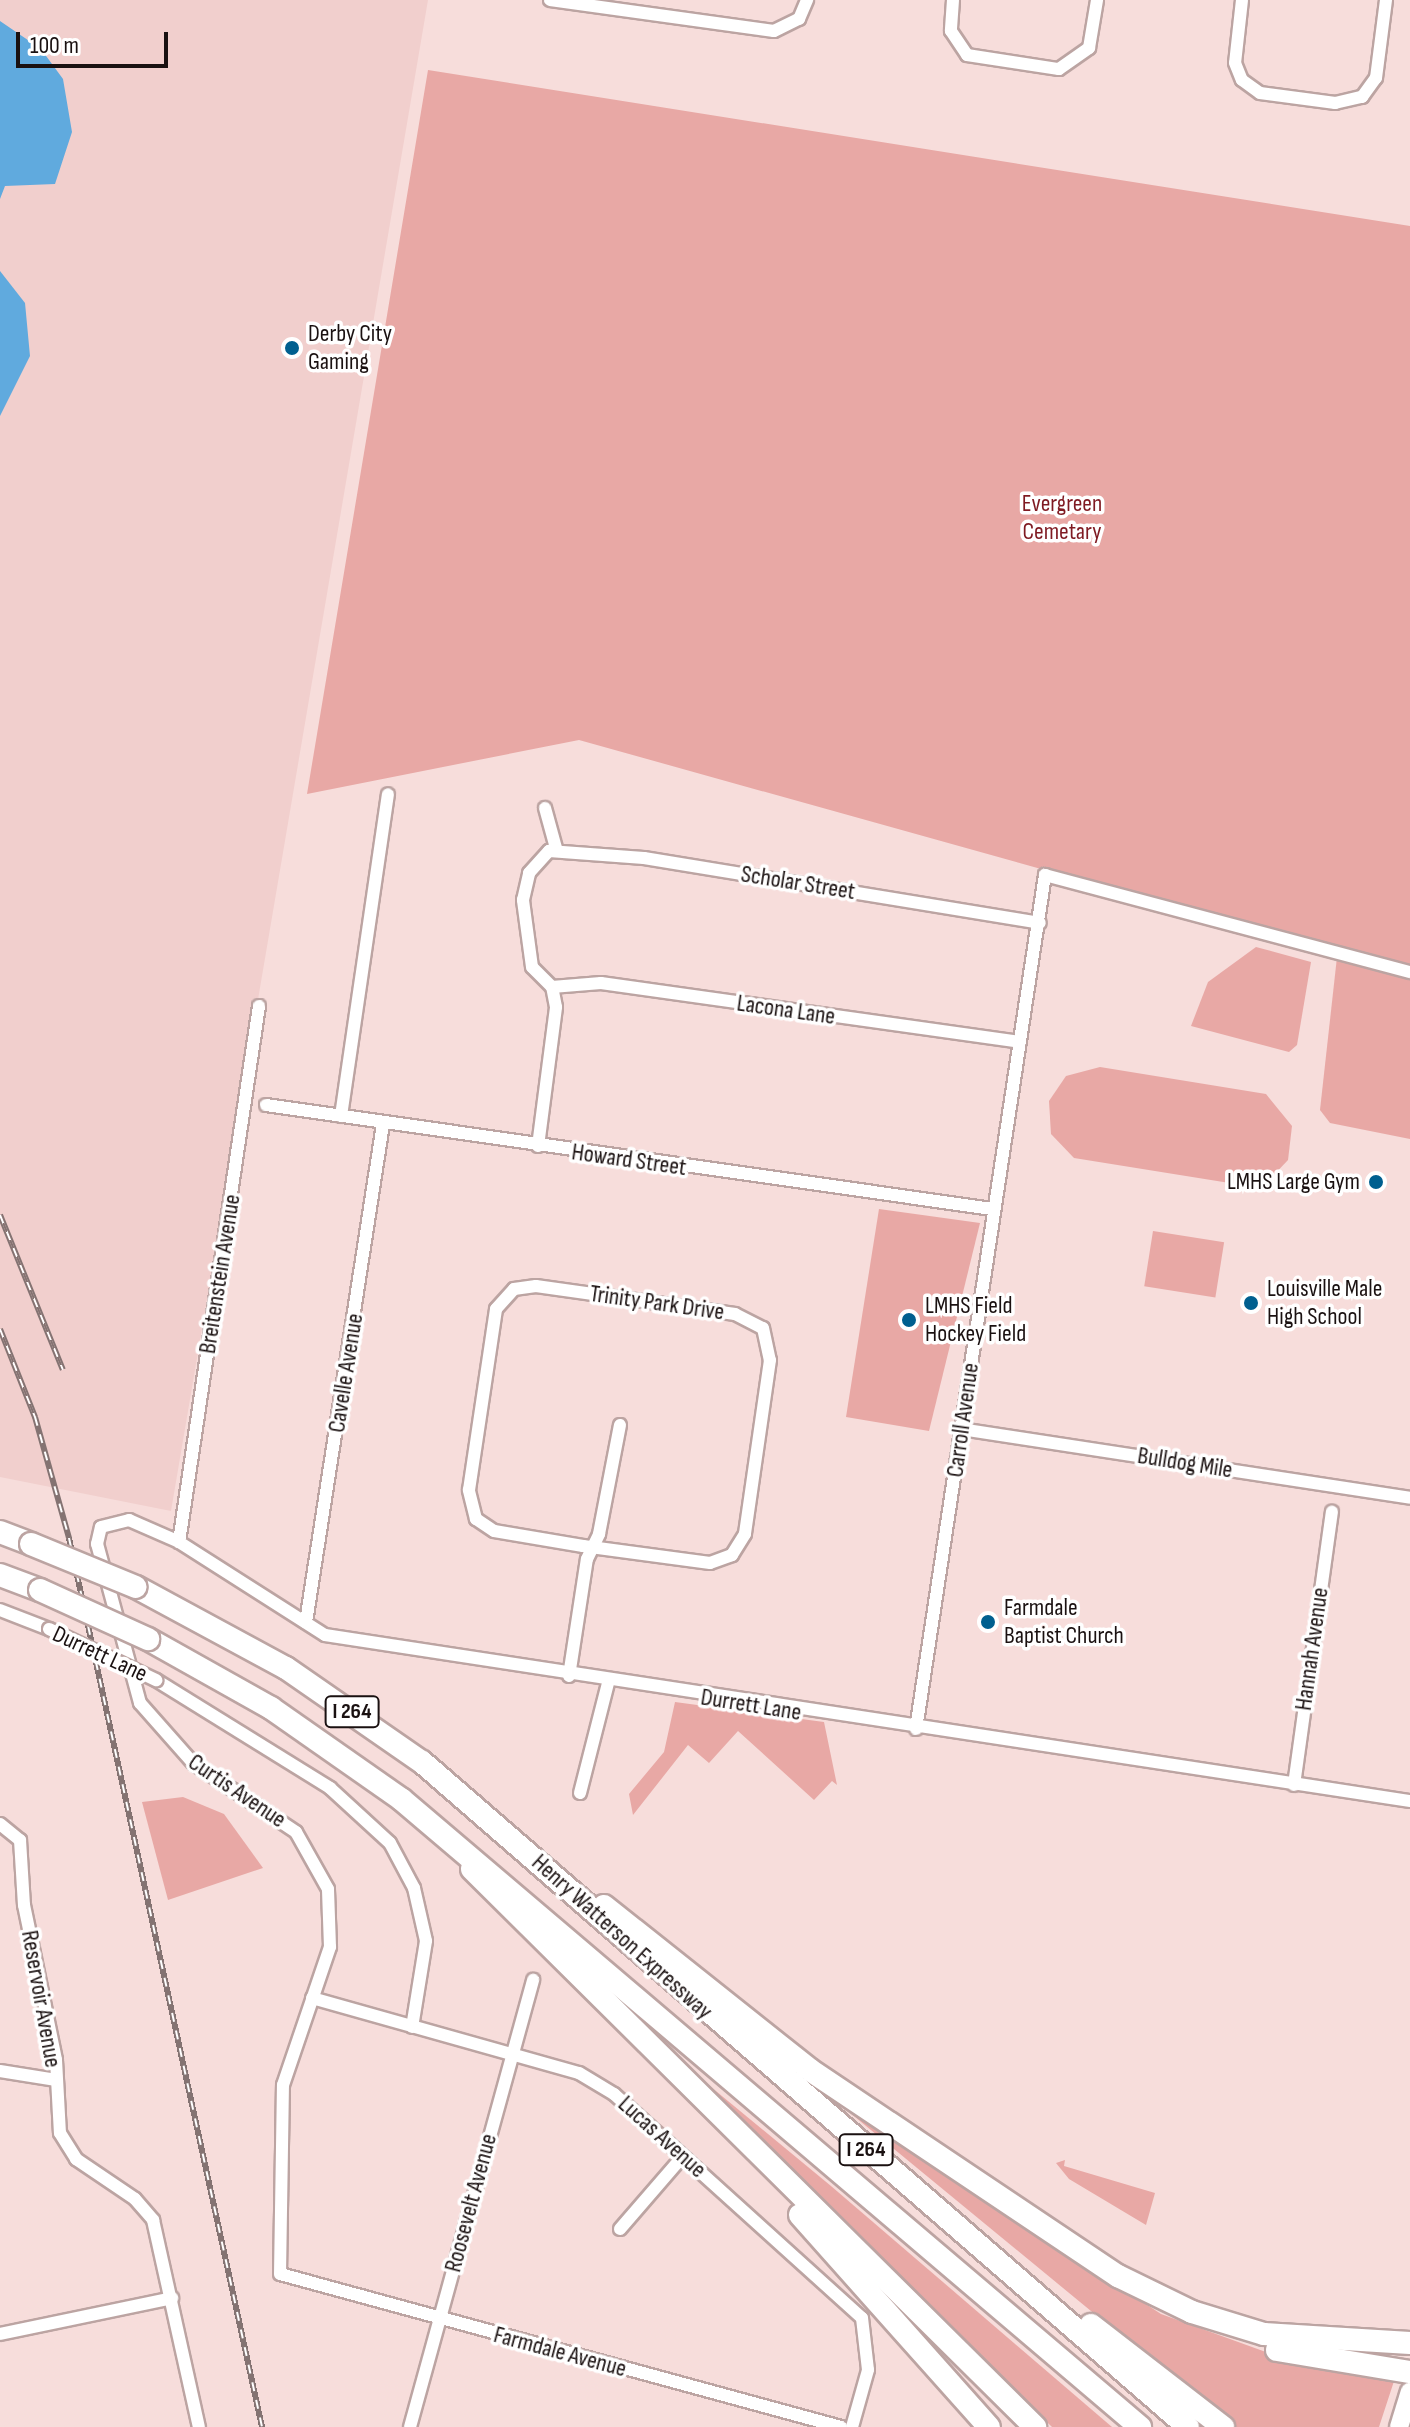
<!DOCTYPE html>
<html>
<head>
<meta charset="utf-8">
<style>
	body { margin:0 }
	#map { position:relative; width:1410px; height:2427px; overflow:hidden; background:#f7dddb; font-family:"Sofia Sans Condensed",sans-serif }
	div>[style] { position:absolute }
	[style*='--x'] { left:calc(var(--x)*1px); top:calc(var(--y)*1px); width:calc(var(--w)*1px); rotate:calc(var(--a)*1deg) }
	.built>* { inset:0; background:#f1cfcd }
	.green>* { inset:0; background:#e8a8a5; transform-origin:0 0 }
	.water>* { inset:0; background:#60aade }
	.roads { filter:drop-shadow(2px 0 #bca4a2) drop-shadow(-2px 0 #bca4a2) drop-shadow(0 2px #bca4a2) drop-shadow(0 -2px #bca4a2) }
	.minor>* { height:12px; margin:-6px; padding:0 6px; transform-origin:6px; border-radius:6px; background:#fff }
	.primary>* { height:18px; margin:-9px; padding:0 9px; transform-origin:9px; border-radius:9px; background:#fff }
	.motorway>* { height:22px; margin:-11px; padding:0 11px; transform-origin:11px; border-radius:11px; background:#fff }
	.rail>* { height:6px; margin-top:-3px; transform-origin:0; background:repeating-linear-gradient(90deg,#fff 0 9px,#847372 0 18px); box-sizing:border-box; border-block:2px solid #847372 }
	.bridges { filter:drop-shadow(2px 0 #bca4a2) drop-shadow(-2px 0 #bca4a2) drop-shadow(0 2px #bca4a2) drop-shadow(0 -2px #bca4a2) }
	.minor-bridge>* { height:12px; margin:-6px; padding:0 6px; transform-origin:6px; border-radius:6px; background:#fff }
	.motorway-bridge>* { height:22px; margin:-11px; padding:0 11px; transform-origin:11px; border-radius:11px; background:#fff }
	.dots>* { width:22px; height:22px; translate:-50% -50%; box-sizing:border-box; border:4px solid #fff; border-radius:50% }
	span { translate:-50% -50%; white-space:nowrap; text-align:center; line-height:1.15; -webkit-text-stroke:7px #fff; paint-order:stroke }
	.shield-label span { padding:2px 6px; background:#fff; border:2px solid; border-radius:6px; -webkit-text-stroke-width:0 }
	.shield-label { font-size:22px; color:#1a1111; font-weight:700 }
	.poi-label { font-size:24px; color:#1a1111 }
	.left { translate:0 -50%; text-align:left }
	.right { translate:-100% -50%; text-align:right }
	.park-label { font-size:24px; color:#7f1a22 }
	.street-label { font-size:24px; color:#1a1111 }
	.scale { position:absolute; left:16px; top:32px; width:152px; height:36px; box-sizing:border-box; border:4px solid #1a1111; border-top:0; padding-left:10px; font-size:24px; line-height:28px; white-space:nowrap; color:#1a1111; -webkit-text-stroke:6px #fff; paint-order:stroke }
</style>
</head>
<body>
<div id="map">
	<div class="built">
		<div style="clip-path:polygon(0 0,428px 0,171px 1511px,0 1477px)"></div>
	</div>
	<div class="green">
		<div style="clip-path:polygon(428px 70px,1410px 226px,1410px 972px,579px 740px,307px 794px)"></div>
		<div style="clip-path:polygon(1256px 947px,1311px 962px,1297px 1045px,1289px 1052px,1191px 1026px,1208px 982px)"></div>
		<div style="clip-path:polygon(1337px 957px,1410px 976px,1410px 1139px,1330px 1123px,1320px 1110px)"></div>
		<div style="clip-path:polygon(1100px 1067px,1266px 1094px,1292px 1126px,1288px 1160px,1271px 1178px,1242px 1185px,1074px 1158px,1051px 1134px,1049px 1101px,1066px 1076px)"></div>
		<div style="clip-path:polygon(879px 1209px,980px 1223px,929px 1431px,846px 1417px)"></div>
		<div style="left:1153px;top:1231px;width:72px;height:56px;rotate:9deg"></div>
		<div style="clip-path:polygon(675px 1702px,824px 1722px,837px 1785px,832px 1781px,814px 1800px,738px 1731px,709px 1763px,688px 1745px,633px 1815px,629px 1794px,664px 1752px)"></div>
		<div style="clip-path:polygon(183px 1797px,224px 1814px,263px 1868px,168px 1900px,142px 1802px)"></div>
		<div style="clip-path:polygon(648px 2035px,831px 2186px,1112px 2427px,1052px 2427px)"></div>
		<div style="clip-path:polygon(832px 2098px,1161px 2314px,1274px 2355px,1396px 2375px,1379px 2427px,1232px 2427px)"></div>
		<div style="clip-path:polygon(1065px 2160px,1064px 2166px,1155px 2193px,1146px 2225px,1069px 2179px,1056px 2163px)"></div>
	</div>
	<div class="water">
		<div style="clip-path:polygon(0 21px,41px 49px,63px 79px,72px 132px,55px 184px,5px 186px,0 199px)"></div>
		<div style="clip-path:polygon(0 271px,25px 303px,30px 356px,0 416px)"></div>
	</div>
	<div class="roads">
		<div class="minor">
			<div style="--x:550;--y:0;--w:226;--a:7.9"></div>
			<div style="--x:774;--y:31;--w:28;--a:-26"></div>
			<div style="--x:799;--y:19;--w:21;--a:-67"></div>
			<div style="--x:953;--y:0;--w:31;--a:94"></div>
			<div style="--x:951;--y:31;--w:29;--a:56"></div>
			<div style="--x:967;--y:55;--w:93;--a:8.7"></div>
			<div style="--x:1059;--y:69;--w:37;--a:-35"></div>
			<div style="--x:1089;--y:48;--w:49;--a:-80.5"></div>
			<div style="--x:1242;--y:0;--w:63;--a:96.3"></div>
			<div style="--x:1235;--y:63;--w:18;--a:68"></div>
			<div style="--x:1242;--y:80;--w:22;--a:36"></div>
			<div style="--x:1260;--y:93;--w:76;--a:7.6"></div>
			<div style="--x:1335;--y:103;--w:28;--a:-13"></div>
			<div style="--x:1362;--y:97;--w:24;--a:-54"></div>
			<div style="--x:1376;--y:78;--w:79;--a:-82.7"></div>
			<div style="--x:545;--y:808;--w:41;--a:74.6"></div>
			<div style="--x:552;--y:987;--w:49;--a:-4.7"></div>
			<div style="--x:601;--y:983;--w:423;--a:8"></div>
			<div style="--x:266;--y:1105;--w:733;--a:8.15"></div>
			<div style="--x:341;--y:1116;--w:325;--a:-81.7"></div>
			<div style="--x:538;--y:1146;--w:140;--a:-82.6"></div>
			<div style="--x:556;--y:1007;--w:20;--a:-101"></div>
			<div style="--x:552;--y:987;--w:28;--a:-135"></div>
			<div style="--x:532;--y:967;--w:68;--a:-97.7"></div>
			<div style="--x:523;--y:900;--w:28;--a:-77"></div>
			<div style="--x:529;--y:873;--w:30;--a:-48"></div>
			<div style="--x:549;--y:851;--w:95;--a:4.2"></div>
			<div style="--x:644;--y:858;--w:401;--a:9.3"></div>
			<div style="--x:536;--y:1286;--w:201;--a:8"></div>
			<div style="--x:735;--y:1314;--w:31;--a:27"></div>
			<div style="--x:763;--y:1328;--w:33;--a:78"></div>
			<div style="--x:770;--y:1360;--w:176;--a:98.2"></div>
			<div style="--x:745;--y:1534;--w:25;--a:122"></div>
			<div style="--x:732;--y:1555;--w:23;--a:160"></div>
			<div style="--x:710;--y:1563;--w:128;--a:-172.4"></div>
			<div style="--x:583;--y:1546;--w:90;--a:-170.4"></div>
			<div style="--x:494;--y:1531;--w:22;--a:-146"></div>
			<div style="--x:476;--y:1519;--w:30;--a:-104"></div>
			<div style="--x:469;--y:1490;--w:183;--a:-81.5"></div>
			<div style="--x:496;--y:1309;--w:27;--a:-48"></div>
			<div style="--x:514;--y:1289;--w:22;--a:-8"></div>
			<div style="--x:961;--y:1429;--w:454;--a:8.7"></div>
			<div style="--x:179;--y:1542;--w:542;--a:-81.51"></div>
			<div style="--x:0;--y:1610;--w:53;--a:21.2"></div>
			<div style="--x:306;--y:1622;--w:504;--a:-81.21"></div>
			<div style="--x:569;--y:1676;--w:118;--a:-81.3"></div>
			<div style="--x:587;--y:1559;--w:28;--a:-64"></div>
			<div style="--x:599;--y:1534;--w:111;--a:-79.1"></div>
			<div style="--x:156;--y:1680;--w:205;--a:31.8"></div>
			<div style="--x:330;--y:1788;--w:81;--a:42.5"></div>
			<div style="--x:390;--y:1843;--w:51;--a:61.9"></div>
			<div style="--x:414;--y:1888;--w:54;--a:77.2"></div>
			<div style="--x:426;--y:1941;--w:87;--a:99.2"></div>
			<div style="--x:916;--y:1729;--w:864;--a:-81.41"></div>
			<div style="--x:1045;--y:875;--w:378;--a:14.9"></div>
			<div style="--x:1294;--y:1785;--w:276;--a:-82.1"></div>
			<div style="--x:580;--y:1793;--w:114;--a:-75.7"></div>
			<div style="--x:0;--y:1824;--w:26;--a:39"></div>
			<div style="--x:20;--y:1840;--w:65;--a:86.5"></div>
			<div style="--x:24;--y:1905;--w:158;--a:78.3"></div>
			<div style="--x:56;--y:2060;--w:73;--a:86.9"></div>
			<div style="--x:60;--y:2133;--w:31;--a:58"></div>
			<div style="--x:76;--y:2159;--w:71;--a:34.1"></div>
			<div style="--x:135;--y:2199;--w:28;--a:49"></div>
			<div style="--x:153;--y:2220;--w:212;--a:77.5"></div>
			<div style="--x:312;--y:1998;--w:277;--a:15.7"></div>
			<div style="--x:579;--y:2073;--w:41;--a:31"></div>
			<div style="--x:614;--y:2094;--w:334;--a:42.1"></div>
			<div style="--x:862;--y:2318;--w:52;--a:83.4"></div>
			<div style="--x:868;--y:2370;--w:59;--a:105.7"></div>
			<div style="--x:0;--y:2071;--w:57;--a:9.1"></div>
			<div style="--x:620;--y:2229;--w:96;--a:-49.2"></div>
			<div style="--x:0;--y:2334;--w:176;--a:-11.8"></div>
			<div style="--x:410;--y:2427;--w:464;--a:-74.6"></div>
			<div style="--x:841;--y:2427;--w:581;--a:-164.74"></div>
			<div style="--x:280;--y:2274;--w:189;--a:-89.1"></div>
			<div style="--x:283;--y:2085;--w:146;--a:-71.2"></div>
			<div style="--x:330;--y:1947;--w:58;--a:-92"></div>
			<div style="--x:328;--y:1889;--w:65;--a:-119.3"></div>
			<div style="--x:296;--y:1832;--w:124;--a:-146.2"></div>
			<div style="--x:193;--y:1763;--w:80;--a:-131.5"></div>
			<div style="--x:140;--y:1703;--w:165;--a:-105.1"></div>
			<div style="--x:97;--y:1544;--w:17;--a:-77"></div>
			<div style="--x:101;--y:1527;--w:29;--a:-14"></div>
			<div style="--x:129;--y:1520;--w:55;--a:23.7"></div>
			<div style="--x:179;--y:1542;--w:173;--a:32.5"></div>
			<div style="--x:325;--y:1635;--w:1098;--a:8.7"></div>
		</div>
		<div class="primary">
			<div style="--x:1399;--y:2427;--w:37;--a:-73"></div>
		</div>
		<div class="motorway">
			<div style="--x:0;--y:1532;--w:33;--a:21"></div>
			<div style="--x:0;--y:1575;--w:43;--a:20.6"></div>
			<div style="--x:136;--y:1587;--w:170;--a:28.4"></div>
			<div style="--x:286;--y:1668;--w:165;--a:34.7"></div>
			<div style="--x:422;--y:1762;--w:1014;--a:40.96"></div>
			<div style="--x:148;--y:1639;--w:141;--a:29.3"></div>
			<div style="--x:271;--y:1708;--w:159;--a:35"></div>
			<div style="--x:401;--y:1799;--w:970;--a:40.36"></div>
			<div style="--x:472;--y:1869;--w:793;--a:44.74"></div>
			<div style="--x:604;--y:1906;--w:263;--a:38.5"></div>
			<div style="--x:810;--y:2070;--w:371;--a:33.8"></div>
			<div style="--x:1118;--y:2276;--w:82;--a:25.9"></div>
			<div style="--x:1192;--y:2312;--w:75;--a:17"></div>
			<div style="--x:1264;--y:2334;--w:146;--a:3.5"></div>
			<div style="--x:800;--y:2215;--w:284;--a:48.3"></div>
			<div style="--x:1091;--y:2325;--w:167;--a:37.7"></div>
			<div style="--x:1277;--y:2350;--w:135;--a:9.4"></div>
		</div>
	</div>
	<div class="rail">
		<div style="--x:0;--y:1215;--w:167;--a:67.9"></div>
		<div style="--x:0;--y:1329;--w:95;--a:68.3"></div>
		<div style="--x:35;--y:1417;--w:126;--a:74.3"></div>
		<div style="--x:69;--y:1538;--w:910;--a:77.75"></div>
	</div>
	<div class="bridges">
		<div class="minor-bridge">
			<div style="--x:49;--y:1629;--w:119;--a:25.5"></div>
		</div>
		<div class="motorway-bridge">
			<div style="--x:31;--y:1544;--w:113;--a:22.3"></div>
			<div style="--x:40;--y:1590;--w:119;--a:24.4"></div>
		</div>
	</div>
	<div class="dots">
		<div style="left:292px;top:348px;background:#005f8f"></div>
		<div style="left:1376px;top:1182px;background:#005f8f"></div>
		<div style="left:1251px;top:1303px;background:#005f8f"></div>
		<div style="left:909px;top:1320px;background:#005f8f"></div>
		<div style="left:988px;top:1622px;background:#005f8f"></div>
	</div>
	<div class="shield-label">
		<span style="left:352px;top:1712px">I 264</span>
		<span style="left:866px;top:2150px">I 264</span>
	</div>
	<div class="poi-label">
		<span class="left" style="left:308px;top:348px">Derby City<br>Gaming</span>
		<span class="right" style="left:1360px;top:1182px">LMHS Large Gym</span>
		<span class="left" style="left:1267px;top:1303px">Louisville Male<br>High School</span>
		<span class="left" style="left:925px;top:1320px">LMHS Field<br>Hockey Field</span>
		<span class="left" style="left:1004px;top:1622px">Farmdale<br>Baptist Church</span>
	</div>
	<div class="park-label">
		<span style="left:1062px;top:518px">Evergreen<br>Cemetary</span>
	</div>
	<div class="street-label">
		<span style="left:798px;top:883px;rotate:9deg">Scholar Street</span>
		<span style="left:786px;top:1010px;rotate:8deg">Lacona Lane</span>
		<span style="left:629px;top:1160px;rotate:8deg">Howard Street</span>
		<span style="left:220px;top:1274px;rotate:-81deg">Breitenstein Avenue</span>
		<span style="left:657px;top:1303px;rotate:8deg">Trinity Park Drive</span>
		<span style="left:346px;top:1373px;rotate:-81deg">Cavelle Avenue</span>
		<span style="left:963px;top:1420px;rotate:-82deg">Carroll Avenue</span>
		<span style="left:1185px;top:1463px;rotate:9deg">Bulldog Mile</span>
		<span style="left:1312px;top:1649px;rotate:-82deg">Hannah Avenue</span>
		<span style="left:100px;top:1654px;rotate:25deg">Durrett Lane</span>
		<span style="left:751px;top:1705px;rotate:9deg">Durrett Lane</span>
		<span style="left:237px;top:1791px;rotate:34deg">Curtis Avenue</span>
		<span style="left:622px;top:1937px;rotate:42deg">Henry Watterson Expressway</span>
		<span style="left:41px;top:1999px;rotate:80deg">Reservoir Avenue</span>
		<span style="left:662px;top:2137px;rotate:42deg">Lucas Avenue</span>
		<span style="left:471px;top:2203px;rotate:-75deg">Roosevelt Avenue</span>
		<span style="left:560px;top:2352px;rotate:15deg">Farmdale Avenue</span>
	</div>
	<div class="scale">100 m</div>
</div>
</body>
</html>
